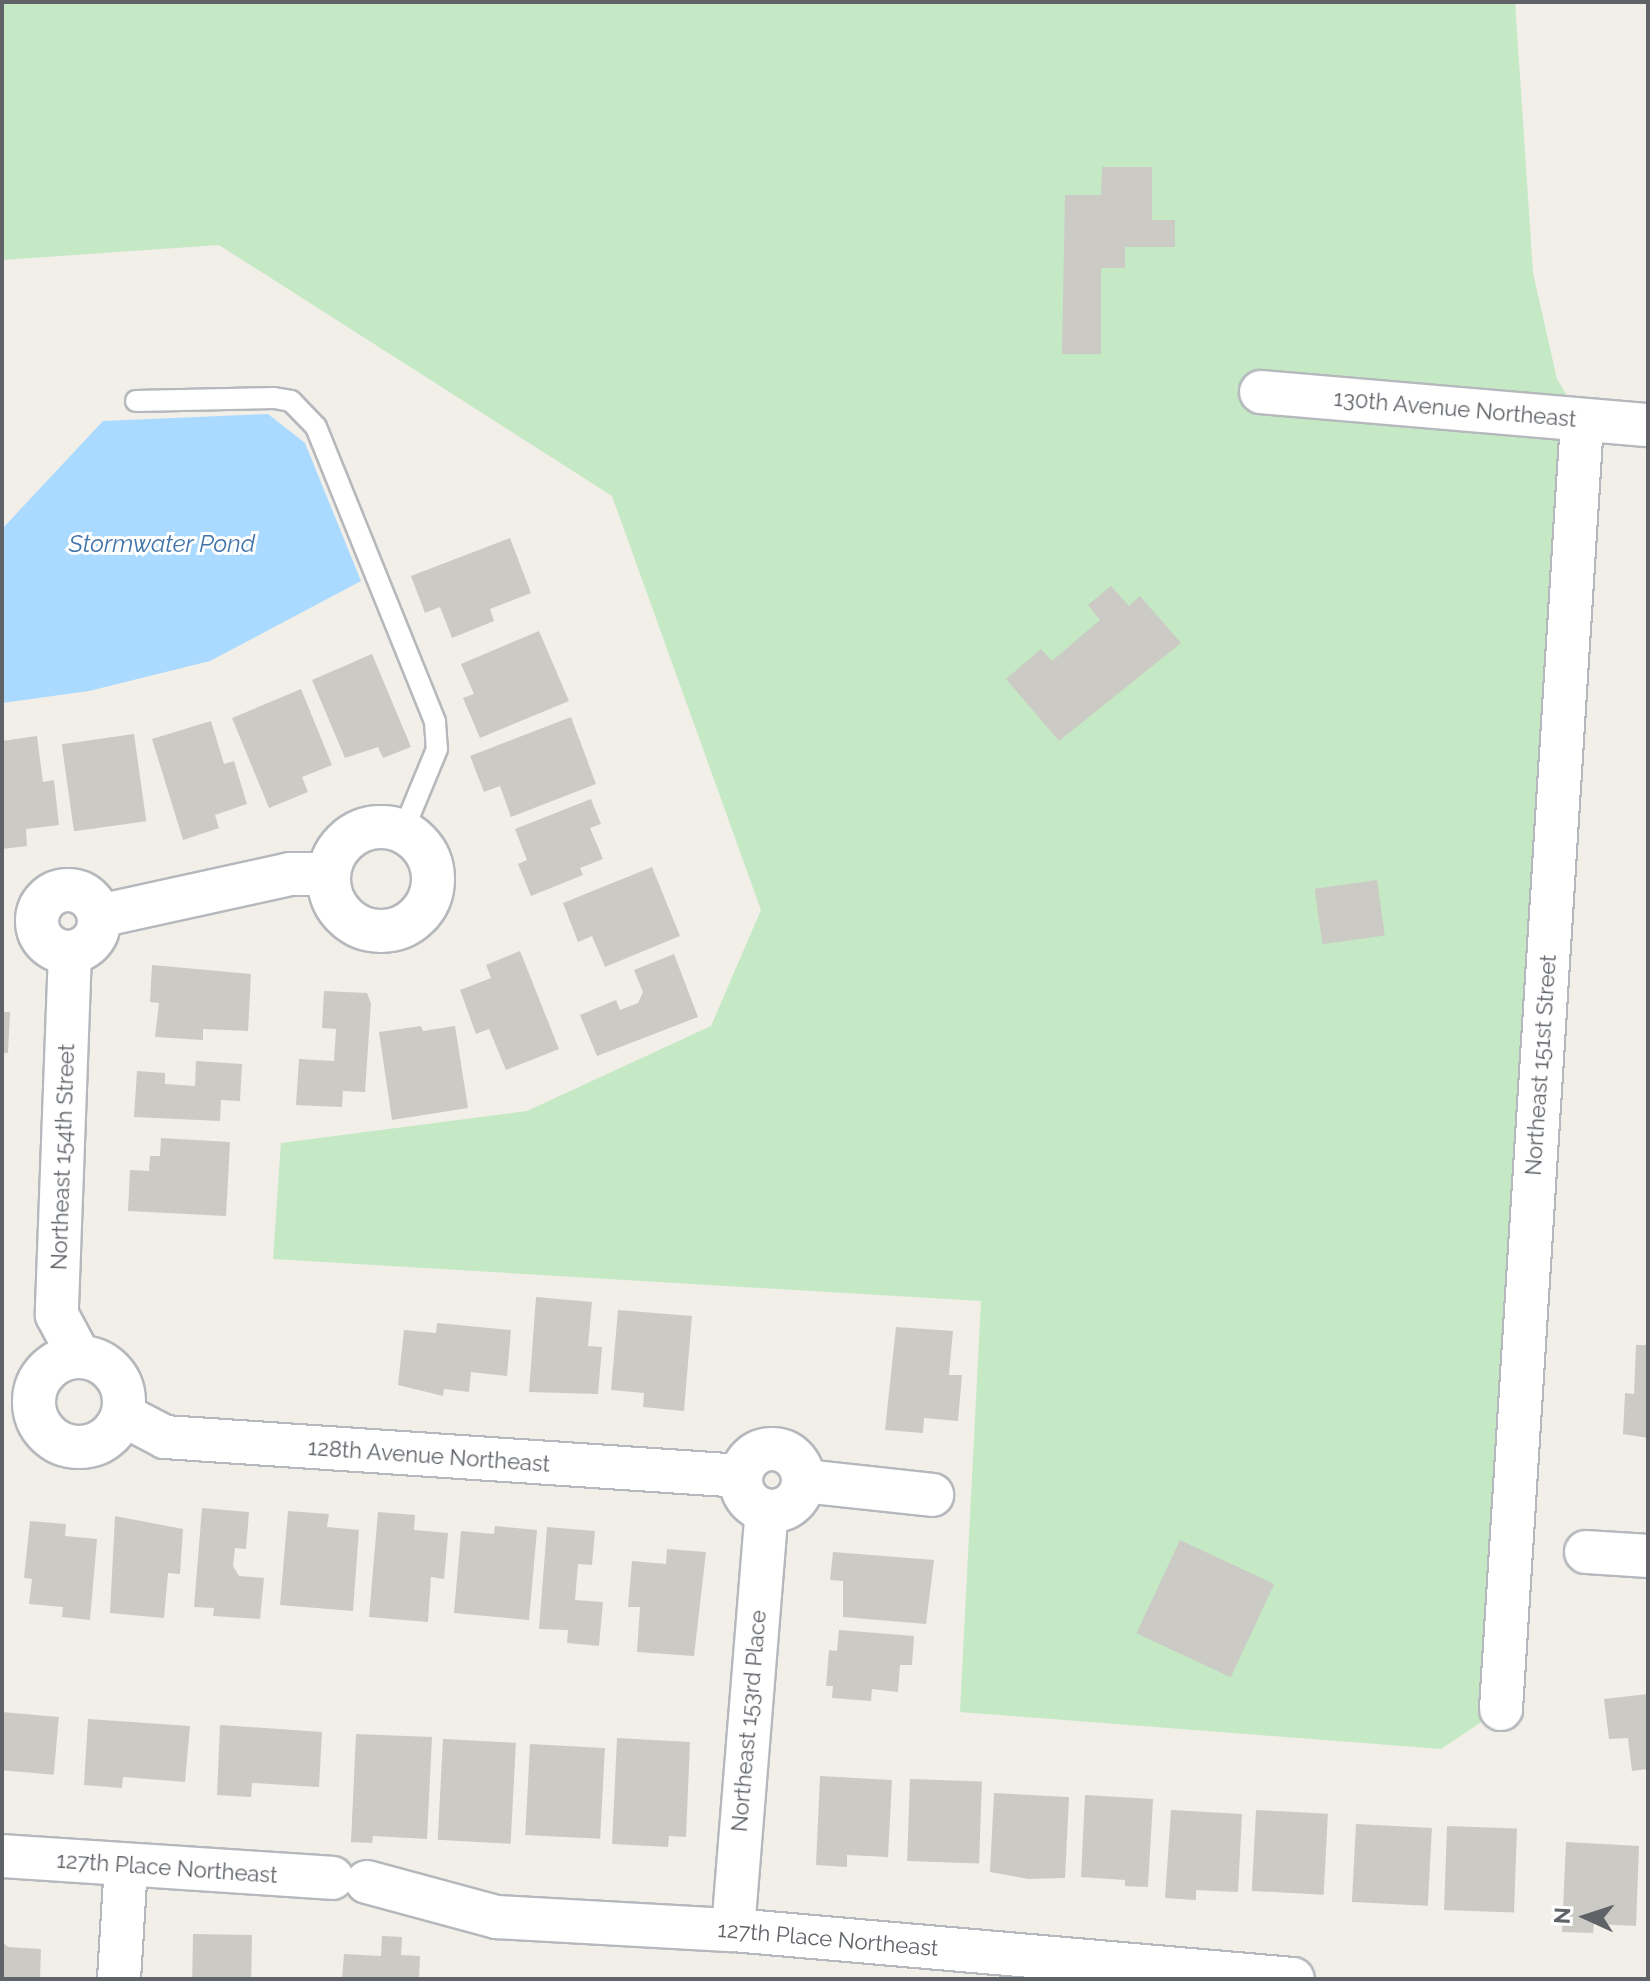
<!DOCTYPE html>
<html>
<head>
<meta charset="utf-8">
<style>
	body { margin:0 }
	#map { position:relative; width:1650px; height:1981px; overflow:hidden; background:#f1efe8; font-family:Raleway,sans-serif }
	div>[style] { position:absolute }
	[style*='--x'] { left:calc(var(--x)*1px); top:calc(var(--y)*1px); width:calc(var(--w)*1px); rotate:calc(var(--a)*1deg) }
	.green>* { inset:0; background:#c5e8c5 }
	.water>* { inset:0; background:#aadaff }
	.building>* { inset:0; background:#cccac5; transform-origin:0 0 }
	.roads { filter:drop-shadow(2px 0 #b5b8bc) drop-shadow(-2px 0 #b5b8bc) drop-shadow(0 2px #b5b8bc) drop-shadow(0 -2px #b5b8bc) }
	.lane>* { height:20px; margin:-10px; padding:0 10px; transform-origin:10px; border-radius:10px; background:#fff }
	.street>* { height:42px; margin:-21px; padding:0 21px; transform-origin:21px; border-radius:21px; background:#fff }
	.street>.ring { margin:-21px; padding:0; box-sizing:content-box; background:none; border:42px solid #fff; border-radius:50% }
	span { translate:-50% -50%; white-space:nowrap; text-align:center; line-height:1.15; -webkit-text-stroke:6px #fff; paint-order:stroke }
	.street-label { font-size:22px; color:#5f6368 }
	.water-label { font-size:24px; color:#4174aa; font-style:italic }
	.frame { position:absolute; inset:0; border:4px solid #5f6368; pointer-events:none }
	.north { position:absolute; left:1546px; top:1877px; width:80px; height:80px; -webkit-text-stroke:6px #fff; paint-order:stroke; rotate:273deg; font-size:22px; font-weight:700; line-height:32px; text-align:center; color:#5f6368 }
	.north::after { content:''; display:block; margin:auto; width:28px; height:36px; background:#5f6368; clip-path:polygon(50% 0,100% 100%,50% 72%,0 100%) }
</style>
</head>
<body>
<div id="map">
	<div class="green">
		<div style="clip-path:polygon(2px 2px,1515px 2px,1533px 273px,1557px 379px,1582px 421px,1501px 1709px,1441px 1749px,960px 1712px,981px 1301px,273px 1259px,281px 1143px,527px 1111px,711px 1026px,761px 910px,612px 496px,219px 245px,2px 260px)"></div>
	</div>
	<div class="water">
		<div style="clip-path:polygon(268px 414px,305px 443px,361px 581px,210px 661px,89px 691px,2px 703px,2px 529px,103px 421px)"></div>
	</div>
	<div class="building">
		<div style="clip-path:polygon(1102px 167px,1152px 167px,1152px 220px,1175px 220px,1175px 247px,1125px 247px,1125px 268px,1101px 268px,1101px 354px,1062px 354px,1065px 195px,1101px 195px)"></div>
		<div style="clip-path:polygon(510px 538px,531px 593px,490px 609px,494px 621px,452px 638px,440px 607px,425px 613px,411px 576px)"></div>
		<div style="clip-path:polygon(1111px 586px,1129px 606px,1140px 596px,1181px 643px,1059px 741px,1006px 679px,1041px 649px,1052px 661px,1100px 620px,1088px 605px)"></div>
		<div style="clip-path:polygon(539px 631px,569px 701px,480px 738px,463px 698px,474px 694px,461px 664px)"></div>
		<div style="clip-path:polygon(372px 654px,411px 747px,383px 758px,378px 747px,345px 758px,312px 680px)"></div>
		<div style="clip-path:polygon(301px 689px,332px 765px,302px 777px,308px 792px,269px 808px,232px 718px)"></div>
		<div style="clip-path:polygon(571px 717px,596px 784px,511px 817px,500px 786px,484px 792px,470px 756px)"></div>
		<div style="clip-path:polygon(211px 721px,224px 764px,234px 761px,247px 804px,215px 815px,219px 828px,183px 840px,152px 739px)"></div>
		<div style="left:134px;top:734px;width:88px;height:73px;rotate:82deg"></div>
		<div style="clip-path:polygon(37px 736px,43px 782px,54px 780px,59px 825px,26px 829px,27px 846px,2px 849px,2px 741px)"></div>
		<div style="clip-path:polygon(591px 799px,601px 824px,590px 828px,603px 859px,580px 868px,583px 875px,531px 896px,518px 864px,527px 860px,515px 829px)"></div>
		<div style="clip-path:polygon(652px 867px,680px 936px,605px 967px,592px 936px,578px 942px,563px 903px)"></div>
		<div style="left:1377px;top:880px;width:56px;height:63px;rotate:82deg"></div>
		<div style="clip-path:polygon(520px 951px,559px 1049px,506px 1070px,489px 1029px,476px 1034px,460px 990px,491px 978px,486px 965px)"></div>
		<div style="clip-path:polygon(674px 954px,698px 1017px,597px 1056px,580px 1015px,616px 1000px,620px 1010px,638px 1003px,643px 992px,634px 970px)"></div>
		<div style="clip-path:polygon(152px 965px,251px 974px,248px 1031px,203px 1029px,203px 1040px,155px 1037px,159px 1003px,150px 1002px)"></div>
		<div style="clip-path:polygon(324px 991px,367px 993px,371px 1003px,365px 1092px,343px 1091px,342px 1107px,296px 1105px,299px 1059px,334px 1061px,336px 1029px,322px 1028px)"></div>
		<div style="clip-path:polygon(2px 1012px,10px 1012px,8px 1053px,2px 1053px)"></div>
		<div style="clip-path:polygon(421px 1026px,423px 1031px,455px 1026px,468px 1108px,392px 1120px,379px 1032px)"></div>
		<div style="clip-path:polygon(196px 1061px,242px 1064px,240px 1101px,221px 1100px,220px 1121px,134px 1117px,137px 1071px,165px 1073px,165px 1084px,195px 1086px)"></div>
		<div style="clip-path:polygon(161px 1138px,230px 1142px,226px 1216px,128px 1211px,130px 1170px,149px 1171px,150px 1156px,160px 1156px)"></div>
		<div style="clip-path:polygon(536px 1297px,592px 1302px,588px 1346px,602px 1347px,598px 1394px,529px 1392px)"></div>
		<div style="clip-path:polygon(618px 1310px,692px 1316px,684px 1411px,643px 1407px,644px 1393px,611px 1390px)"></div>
		<div style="clip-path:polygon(437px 1323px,511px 1330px,507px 1376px,471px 1372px,469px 1392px,444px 1389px,443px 1396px,398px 1385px,404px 1330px,436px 1333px)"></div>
		<div style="clip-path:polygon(896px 1327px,953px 1331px,949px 1375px,962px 1375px,958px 1421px,924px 1418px,923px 1433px,885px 1430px)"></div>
		<div style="clip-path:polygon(1636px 1345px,1648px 1345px,1648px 1438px,1623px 1434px,1625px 1393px,1634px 1394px)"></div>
		<div style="clip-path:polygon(202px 1508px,249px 1512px,246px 1549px,235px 1548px,233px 1566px,239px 1576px,264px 1578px,260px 1619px,213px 1616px,214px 1608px,194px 1607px)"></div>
		<div style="clip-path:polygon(288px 1511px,329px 1514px,327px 1527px,359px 1530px,353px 1611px,280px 1605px)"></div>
		<div style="clip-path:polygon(378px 1512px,415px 1515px,414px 1530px,448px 1533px,444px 1579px,431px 1577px,428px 1622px,369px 1617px)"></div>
		<div style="clip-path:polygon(115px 1516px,183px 1529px,180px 1574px,168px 1573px,164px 1618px,110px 1613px)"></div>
		<div style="clip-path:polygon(30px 1521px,66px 1524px,65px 1536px,97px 1539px,90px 1620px,62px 1617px,63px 1607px,29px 1604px,32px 1579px,24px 1578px)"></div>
		<div style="clip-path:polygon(495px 1526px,537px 1530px,529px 1620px,454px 1613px,461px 1531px,494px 1534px)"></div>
		<div style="clip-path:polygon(547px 1527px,595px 1531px,592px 1565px,578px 1564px,575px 1600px,603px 1602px,599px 1646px,567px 1643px,568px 1630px,539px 1629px)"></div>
		<div style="left:1180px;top:1540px;width:104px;height:103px;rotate:25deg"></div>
		<div style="clip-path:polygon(667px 1549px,706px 1552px,694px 1656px,637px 1652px,640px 1607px,628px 1607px,632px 1561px,666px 1564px)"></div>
		<div style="clip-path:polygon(833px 1552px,934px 1560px,926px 1624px,843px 1617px,843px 1581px,830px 1580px)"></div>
		<div style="clip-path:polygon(839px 1630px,914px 1636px,912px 1665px,900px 1665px,898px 1692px,872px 1689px,871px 1701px,832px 1698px,833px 1686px,826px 1686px,829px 1650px,837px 1651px)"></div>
		<div style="clip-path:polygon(1648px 1694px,1648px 1769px,1632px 1771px,1628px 1738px,1609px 1739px,1604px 1699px)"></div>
		<div style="left:2px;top:1712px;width:57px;height:58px;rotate:5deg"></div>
		<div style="clip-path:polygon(88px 1719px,190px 1726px,185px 1782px,123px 1777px,122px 1788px,84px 1785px)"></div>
		<div style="clip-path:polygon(220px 1725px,322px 1732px,319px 1787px,252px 1783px,251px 1797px,217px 1795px)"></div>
		<div style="clip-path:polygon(356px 1734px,432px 1737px,427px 1839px,373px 1836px,372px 1843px,351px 1842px)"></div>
		<div style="clip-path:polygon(617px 1738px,690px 1742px,686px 1837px,669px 1836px,668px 1847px,612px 1844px)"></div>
		<div style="left:443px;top:1739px;width:73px;height:101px;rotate:3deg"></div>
		<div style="left:530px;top:1744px;width:75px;height:91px;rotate:3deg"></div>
		<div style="clip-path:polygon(820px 1776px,892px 1780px,888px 1857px,847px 1855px,847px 1867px,816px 1865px)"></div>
		<div style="left:910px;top:1779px;width:72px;height:82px;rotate:2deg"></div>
		<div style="clip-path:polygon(994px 1793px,1069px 1797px,1065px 1878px,1029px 1879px,990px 1872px)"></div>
		<div style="clip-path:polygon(1085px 1795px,1153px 1799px,1148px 1887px,1125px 1886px,1125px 1880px,1081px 1877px)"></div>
		<div style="clip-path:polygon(1171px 1810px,1242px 1814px,1238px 1892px,1196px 1890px,1196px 1900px,1165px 1898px)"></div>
		<div style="left:1256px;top:1810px;width:72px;height:81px;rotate:3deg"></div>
		<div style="left:1356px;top:1824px;width:76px;height:78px;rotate:3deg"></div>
		<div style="left:1447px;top:1826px;width:70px;height:84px;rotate:2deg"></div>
		<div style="clip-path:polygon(1566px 1842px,1639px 1846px,1636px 1926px,1594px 1924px,1593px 1933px,1562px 1932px)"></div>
		<div style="left:193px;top:1934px;width:59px;height:45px;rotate:1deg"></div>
		<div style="clip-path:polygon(382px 1936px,402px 1937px,401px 1955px,420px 1956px,419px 1979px,342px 1979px,344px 1954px,381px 1956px)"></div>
		<div style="clip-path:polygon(2px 1942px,8px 1947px,41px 1949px,40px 1979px,2px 1979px)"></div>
	</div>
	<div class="roads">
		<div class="lane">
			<div style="--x:136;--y:401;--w:138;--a:-1.2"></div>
			<div style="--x:274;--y:398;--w:17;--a:10"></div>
			<div style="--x:291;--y:401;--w:36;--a:46"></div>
			<div style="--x:316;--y:427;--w:318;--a:68"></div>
			<div style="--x:435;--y:722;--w:27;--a:86"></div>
			<div style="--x:437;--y:749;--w:89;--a:112.5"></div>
		</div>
		<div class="street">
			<div style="--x:1261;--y:392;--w:388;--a:4.9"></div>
			<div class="ring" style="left:329px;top:827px;width:62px;height:62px"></div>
			<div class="ring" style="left:37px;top:890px;width:20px;height:20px"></div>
			<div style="--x:99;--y:916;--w:196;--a:-12.4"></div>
			<div style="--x:290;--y:874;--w:39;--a:0"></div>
			<div style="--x:70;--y:952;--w:363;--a:92.1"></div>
			<div style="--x:57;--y:1315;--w:47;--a:61.8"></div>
			<div class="ring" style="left:34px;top:1357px;width:48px;height:48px"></div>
			<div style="--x:123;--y:1415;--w:47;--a:27.6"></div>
			<div style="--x:165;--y:1437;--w:577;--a:3.87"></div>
			<div class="ring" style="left:741px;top:1449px;width:20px;height:20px"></div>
			<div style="--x:804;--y:1481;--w:129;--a:6.2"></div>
			<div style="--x:1586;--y:1552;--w:62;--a:3.7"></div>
			<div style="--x:1501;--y:1709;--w:1291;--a:-86.4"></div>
			<div style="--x:2;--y:1856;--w:331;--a:3.8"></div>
			<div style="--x:367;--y:1882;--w:135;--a:15.1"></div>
			<div style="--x:497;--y:1917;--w:236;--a:3.2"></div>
			<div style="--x:733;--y:1930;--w:562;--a:5"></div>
			<div style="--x:733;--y:1930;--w:420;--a:-85.4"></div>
			<div style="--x:119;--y:1979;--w:113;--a:-86.5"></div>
		</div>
	</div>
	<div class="street-label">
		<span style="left:1455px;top:409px;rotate:5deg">130th Avenue Northeast</span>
		<span style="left:1541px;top:1065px;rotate:-86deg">Northeast 151st Street</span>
		<span style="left:63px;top:1157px;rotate:-88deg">Northeast 154th Street</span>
		<span style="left:429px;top:1456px;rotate:4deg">128th Avenue Northeast</span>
		<span style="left:749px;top:1721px;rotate:-85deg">Northeast 153rd Place</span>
		<span style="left:167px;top:1868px;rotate:4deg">127th Place Northeast</span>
		<span style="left:828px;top:1939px;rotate:5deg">127th Place Northeast</span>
	</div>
	<div class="water-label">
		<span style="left:162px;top:544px">Stormwater Pond</span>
	</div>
	<div class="frame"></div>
	<div class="north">N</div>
</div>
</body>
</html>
